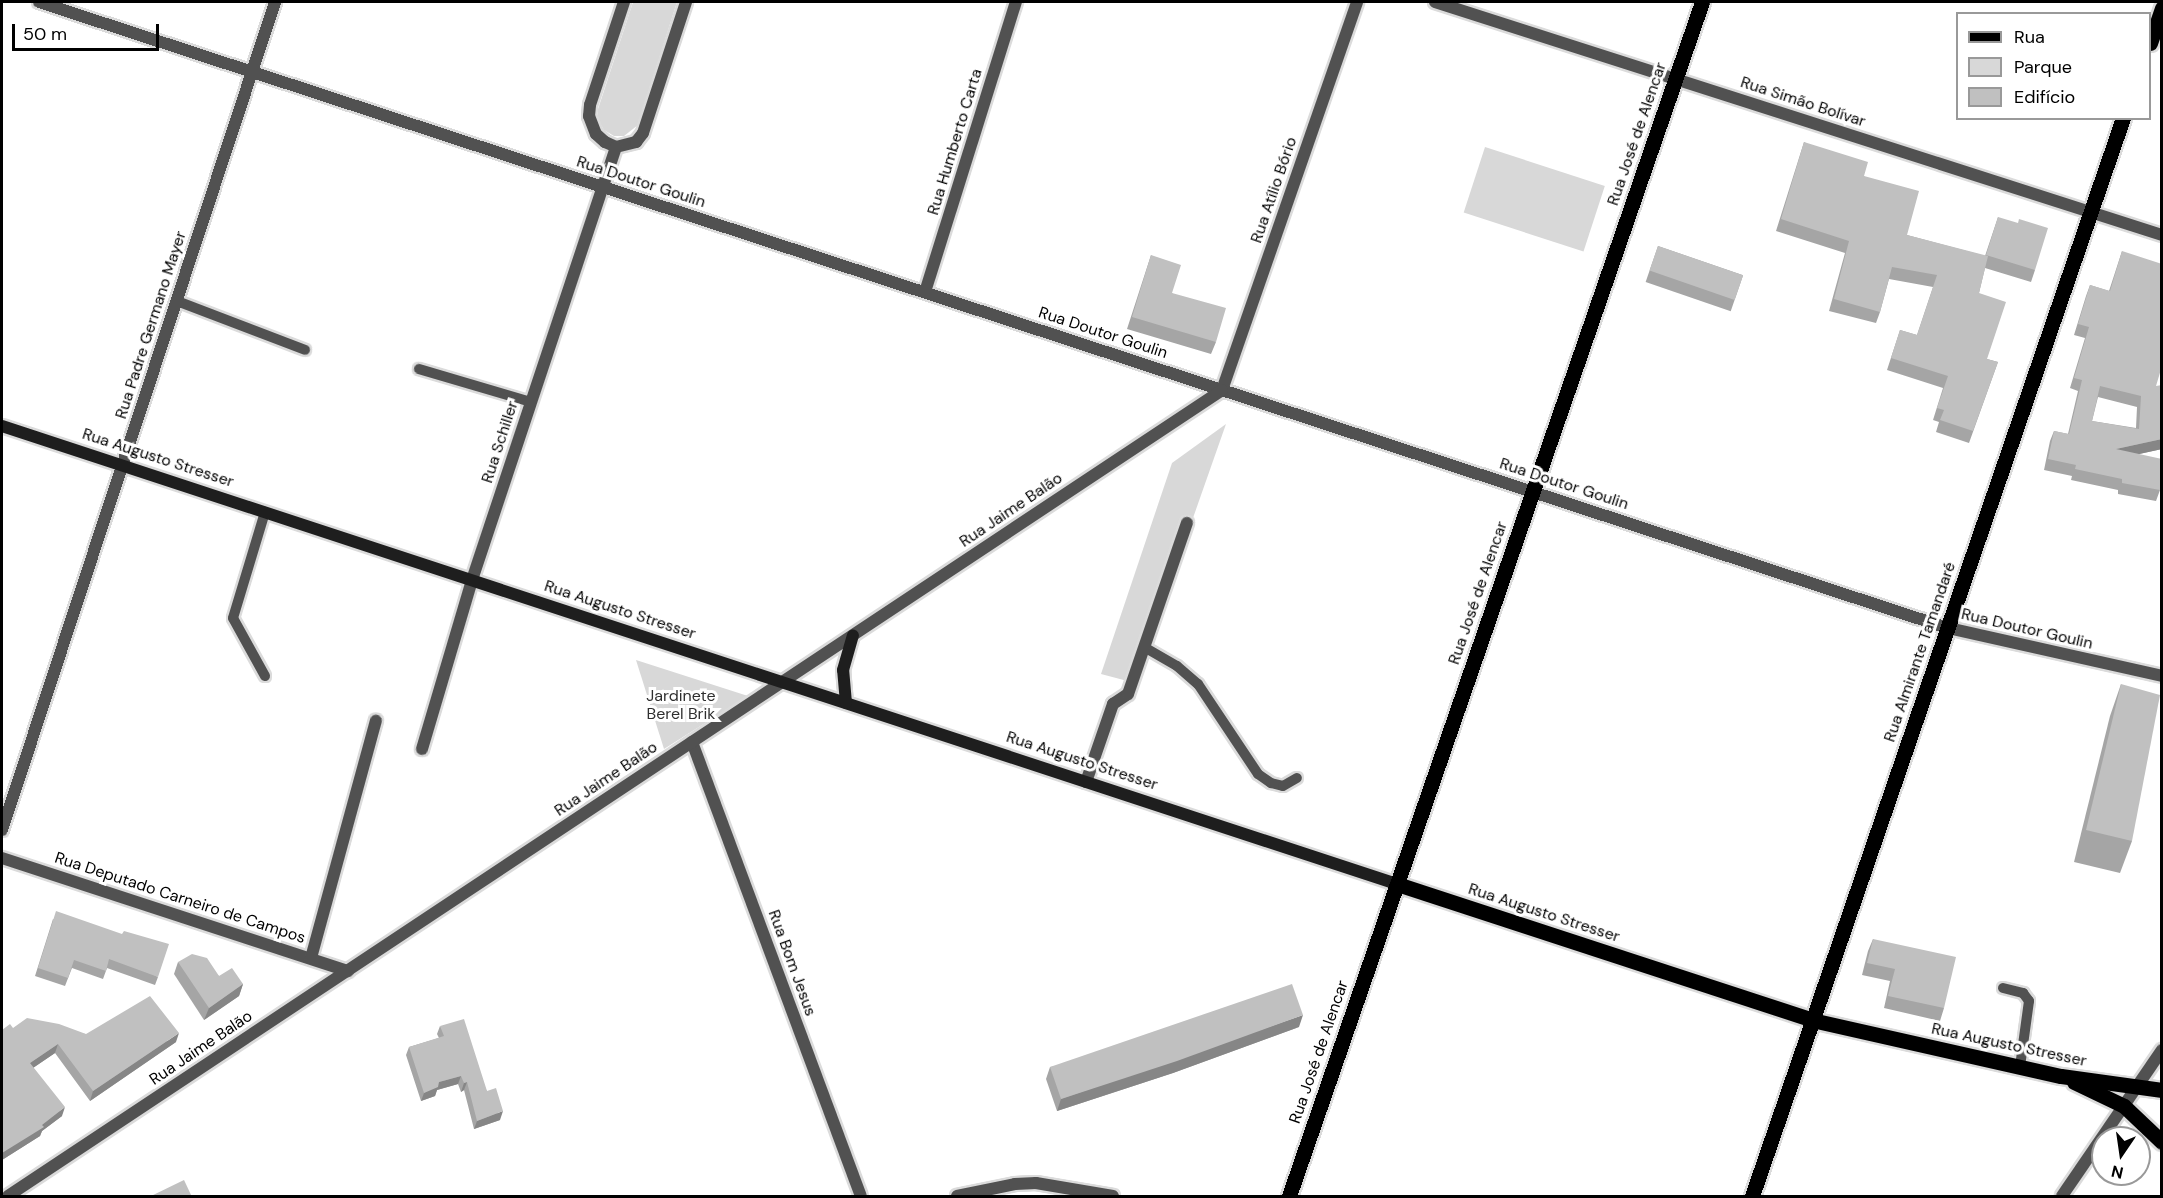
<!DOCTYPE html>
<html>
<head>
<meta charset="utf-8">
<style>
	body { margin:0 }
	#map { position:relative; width:2163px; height:1198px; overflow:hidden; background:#fff; font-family:"DM Sans",sans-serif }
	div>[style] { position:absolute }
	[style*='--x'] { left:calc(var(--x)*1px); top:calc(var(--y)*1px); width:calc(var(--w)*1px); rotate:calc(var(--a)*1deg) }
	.green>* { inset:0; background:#d8d8d8; transform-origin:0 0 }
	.roads { filter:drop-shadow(2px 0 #dbdbdb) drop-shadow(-2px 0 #dbdbdb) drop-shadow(0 2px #dbdbdb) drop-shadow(0 -2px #dbdbdb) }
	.service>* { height:10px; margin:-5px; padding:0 5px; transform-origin:5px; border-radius:5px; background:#515151 }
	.minor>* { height:12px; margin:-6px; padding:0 6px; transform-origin:6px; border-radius:6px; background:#515151 }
	.tertiary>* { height:12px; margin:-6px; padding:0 6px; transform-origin:6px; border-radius:6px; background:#515151 }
	.secondary>* { height:12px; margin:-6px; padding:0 6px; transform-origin:6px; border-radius:6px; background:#1e1e1e }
	.primary>* { height:15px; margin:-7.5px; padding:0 7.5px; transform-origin:7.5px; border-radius:7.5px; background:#000 }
	.wall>* { inset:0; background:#a5a5a5; transform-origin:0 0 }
	.shaded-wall>* { inset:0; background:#868686 }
	.building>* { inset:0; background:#c0c0c0; transform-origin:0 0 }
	span { translate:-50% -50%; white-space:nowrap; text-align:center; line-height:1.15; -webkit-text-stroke:6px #fff; paint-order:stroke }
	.street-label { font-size:16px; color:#000 }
	.park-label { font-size:16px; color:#2f2f2f }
	.frame { position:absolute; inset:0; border:3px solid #000; pointer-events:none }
	.legend { position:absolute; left:1956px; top:12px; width:195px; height:108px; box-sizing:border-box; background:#fff; border:2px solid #999; margin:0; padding:8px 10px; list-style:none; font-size:18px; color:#000 }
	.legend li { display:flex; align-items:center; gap:12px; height:30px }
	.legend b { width:30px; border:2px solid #999 }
	.north { position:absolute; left:2091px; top:1126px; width:60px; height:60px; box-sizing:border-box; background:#fff; border:2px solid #999; border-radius:50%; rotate:193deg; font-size:16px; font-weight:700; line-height:24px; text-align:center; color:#000 }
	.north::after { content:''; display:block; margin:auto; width:21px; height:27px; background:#000; clip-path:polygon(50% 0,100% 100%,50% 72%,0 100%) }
	.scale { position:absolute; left:12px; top:24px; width:147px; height:27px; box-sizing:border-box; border:3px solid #000; border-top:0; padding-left:8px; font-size:18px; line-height:21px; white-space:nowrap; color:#000; -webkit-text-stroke:4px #fff; paint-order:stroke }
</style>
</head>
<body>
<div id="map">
	<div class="green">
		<div style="clip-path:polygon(633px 2px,677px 2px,638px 125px,624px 136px,614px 136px,604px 130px,598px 120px,598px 109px)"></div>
		<div style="left:1485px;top:147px;width:126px;height:69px;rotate:18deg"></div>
		<div style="clip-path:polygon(1226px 424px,1135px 683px,1101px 674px,1172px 463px)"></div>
		<div style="clip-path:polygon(636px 660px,748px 696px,664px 749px)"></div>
	</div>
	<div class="roads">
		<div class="service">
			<div style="--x:177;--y:301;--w:137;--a:20.9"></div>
			<div style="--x:419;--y:369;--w:117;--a:16.4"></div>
			<div style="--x:1144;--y:647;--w:38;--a:30"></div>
			<div style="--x:1177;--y:666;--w:28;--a:41"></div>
			<div style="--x:1198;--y:684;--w:108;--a:56.3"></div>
			<div style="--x:1258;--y:774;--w:16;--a:35"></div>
			<div style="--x:1271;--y:783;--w:12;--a:14"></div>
			<div style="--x:1283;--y:786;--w:16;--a:-30"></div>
			<div style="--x:265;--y:676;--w:66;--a:-118.9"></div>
			<div style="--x:233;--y:618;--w:111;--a:-73.2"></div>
			<div style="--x:2003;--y:988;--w:21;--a:14"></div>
			<div style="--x:2023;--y:993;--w:10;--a:53"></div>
			<div style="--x:2029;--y:1001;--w:67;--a:97.8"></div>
		</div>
		<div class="minor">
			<div style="--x:624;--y:2;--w:108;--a:108.3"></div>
			<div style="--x:590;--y:105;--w:11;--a:95"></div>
			<div style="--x:589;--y:116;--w:19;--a:69"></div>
			<div style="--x:596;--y:134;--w:12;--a:42"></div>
			<div style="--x:605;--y:142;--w:12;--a:24"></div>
			<div style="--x:616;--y:147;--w:21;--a:-14"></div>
			<div style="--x:636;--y:142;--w:11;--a:-52"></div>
			<div style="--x:643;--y:133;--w:138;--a:-71.8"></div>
			<div style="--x:1435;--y:2;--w:763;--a:17.77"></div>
			<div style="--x:925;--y:292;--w:304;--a:-72.6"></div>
			<div style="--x:1222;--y:390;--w:411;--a:-70.8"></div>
			<div style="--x:1948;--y:628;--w:219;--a:12.6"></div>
			<div style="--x:692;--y:742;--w:484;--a:69.6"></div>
			<div style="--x:422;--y:749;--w:176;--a:-73.5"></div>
			<div style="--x:472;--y:580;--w:456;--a:-71.6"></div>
			<div style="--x:1086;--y:782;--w:83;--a:-70.9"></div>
			<div style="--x:1113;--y:704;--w:18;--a:-34"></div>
			<div style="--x:1128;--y:694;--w:181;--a:-71"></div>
			<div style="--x:2;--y:858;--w:364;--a:18.1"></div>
			<div style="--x:311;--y:958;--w:246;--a:-74.7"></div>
			<div style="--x:957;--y:1196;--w:59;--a:-11.7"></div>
			<div style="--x:1015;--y:1184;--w:21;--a:-3"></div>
			<div style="--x:1036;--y:1183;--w:78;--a:9.6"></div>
			<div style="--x:2062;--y:1196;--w:177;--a:-55.6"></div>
		</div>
		<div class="tertiary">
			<div style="--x:39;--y:2;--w:2009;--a:18.16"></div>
			<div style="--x:2;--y:830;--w:872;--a:-71.75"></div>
			<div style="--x:8;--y:1196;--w:1457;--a:-33.58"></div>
		</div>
		<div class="secondary">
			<div style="--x:2;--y:426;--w:1468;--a:18.18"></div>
			<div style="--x:846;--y:703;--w:33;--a:-95"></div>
			<div style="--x:843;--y:670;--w:36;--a:-74"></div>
		</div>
		<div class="primary">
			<div style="--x:2150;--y:43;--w:37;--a:-71"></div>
			<div style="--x:1397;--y:884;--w:437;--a:18.1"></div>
			<div style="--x:1812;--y:1020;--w:255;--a:12.7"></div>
			<div style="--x:2061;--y:1076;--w:102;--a:7.9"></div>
			<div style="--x:2074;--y:1082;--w:55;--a:25.6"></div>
			<div style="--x:2124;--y:1106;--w:52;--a:43.5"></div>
			<div style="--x:1289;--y:1196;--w:1263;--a:-70.92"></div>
			<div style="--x:1752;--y:1196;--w:1140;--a:-71.01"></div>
		</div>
	</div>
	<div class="wall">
		<div style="clip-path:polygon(1804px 142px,1864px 176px,1907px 235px,1985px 256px,1998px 217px,2035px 270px,2031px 282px,1985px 268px,1979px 293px,1987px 359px,1998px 362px,1969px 443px,1936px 432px,1939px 422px,1933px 420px,1943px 388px,1887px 370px,1900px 330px,1917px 335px,1933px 287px,1889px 279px,1880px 312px,1876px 323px,1829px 311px,1845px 253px,1776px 231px)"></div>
		<div style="left:1658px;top:246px;width:90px;height:38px;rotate:19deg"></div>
		<div style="clip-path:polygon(evenodd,2122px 251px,2156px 386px,2162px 449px,2139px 454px,2160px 490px,2156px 501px,2118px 494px,2118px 490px,2071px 480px,2072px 476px,2044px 470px,2050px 441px,2054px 431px,2068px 434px,2078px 391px,2070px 388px,2085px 338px,2074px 335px,2086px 296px,2090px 285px,2109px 291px,2122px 251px,2098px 397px,2137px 407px,2136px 428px,2092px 421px,2098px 397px)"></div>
		<div style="clip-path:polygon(1151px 255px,1172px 293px,1216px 342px,1211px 354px,1127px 329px)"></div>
		<div style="clip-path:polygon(2121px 684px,2132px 841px,2120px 873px,2074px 862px,2110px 716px)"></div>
		<div style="clip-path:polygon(53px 919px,158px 977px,155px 985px,107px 968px,103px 979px,72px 968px,65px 986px,35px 976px)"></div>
		<div style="clip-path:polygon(1873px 939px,1944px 1008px,1940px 1021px,1884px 1008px,1890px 981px,1862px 975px,1868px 951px)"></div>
		<div style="clip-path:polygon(178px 962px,243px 984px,239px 996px,204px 1020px,174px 974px)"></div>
		<div style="clip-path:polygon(440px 1026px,487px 1091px,500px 1120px,474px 1129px,464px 1090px,461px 1092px,458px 1084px,437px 1090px,435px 1096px,421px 1101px,406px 1055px,409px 1047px,439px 1038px,437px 1034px)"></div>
		<div style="clip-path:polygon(1299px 1027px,1173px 1073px,1057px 1111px,1046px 1079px,1050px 1067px)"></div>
		<div style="clip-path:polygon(13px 1028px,86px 1034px,176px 1042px,90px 1101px,55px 1053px,33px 1068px,62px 1116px,42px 1131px,40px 1136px,2px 1160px,2px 1030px)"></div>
	</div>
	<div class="shaded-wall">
		<div style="clip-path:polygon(2162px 439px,2162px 449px,2112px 460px,2116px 449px)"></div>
		<div style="clip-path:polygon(243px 984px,239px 996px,204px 1020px,209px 1008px)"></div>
		<div style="clip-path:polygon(1303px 1015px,1299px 1027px,1173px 1073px,1057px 1111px,1061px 1099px)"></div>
		<div style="clip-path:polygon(179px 1033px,176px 1042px,90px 1101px,93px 1091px)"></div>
		<div style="clip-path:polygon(58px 1044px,55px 1053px,27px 1072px,30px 1063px)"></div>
		<div style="clip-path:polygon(461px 1076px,458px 1084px,437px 1090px,435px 1096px,421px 1101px,424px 1093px,439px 1082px)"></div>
		<div style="clip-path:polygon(467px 1082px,464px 1090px,461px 1092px,464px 1083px)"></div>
		<div style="clip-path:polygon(65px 1107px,62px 1116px,42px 1131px,40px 1136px,2px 1160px,2px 1153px)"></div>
		<div style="clip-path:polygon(503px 1111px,500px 1120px,474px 1129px,477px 1121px)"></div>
	</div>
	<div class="building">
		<div style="clip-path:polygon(1804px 142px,1868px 162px,1864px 176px,1919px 191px,1907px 235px,1988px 256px,1979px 293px,2006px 302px,1987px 359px,1998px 362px,1973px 431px,1940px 420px,1944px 410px,1937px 408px,1948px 376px,1891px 358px,1900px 330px,1917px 335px,1937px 275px,1892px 267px,1880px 312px,1834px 299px,1849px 241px,1781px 219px)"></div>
		<div style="clip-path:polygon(1998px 217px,2018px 223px,2019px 219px,2048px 228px,2035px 270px,1986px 255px)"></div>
		<div style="left:1658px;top:246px;width:90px;height:26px;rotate:19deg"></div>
		<div style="clip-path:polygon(evenodd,2122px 251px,2162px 264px,2162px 366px,2156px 386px,2162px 385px,2162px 439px,2116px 449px,2162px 459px,2162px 485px,2160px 490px,2122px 483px,2122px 479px,2075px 469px,2076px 465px,2048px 459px,2054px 431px,2069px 434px,2082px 380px,2074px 378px,2089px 327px,2078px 324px,2090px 285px,2110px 291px,2122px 251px,2100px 386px,2141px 396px,2139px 429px,2092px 421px,2100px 386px)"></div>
		<div style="clip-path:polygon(1151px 255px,1181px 265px,1172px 293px,1226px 308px,1216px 342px,1132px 317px)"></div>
		<div style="clip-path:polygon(2121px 684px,2160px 695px,2132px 841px,2086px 830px)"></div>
		<div style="clip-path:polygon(56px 911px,122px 934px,124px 931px,169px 944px,158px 977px,109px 959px,106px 971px,74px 960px,68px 978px,38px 968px)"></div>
		<div style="clip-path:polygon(1873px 939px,1956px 957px,1944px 1008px,1888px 996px,1895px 969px,1867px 963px)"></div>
		<div style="clip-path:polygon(192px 954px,207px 958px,219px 976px,232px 968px,243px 984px,209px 1008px,178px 962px)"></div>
		<div style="clip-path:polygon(1292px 984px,1303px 1015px,1177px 1061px,1061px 1099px,1050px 1067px)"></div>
		<div style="clip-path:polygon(150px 996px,179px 1033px,93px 1091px,58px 1044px,30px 1063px,65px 1107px,42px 1125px,44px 1127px,2px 1153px,2px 1030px,10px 1024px,13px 1028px,27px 1018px,59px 1024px,86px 1034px)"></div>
		<div style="clip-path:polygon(464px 1019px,487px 1091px,496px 1088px,503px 1111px,477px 1121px,467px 1082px,464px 1083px,461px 1076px,439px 1082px,438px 1087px,424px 1093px,409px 1047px,444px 1036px,440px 1026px)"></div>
		<div style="clip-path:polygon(184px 1180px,192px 1197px,149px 1197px)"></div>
	</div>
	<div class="street-label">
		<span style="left:1803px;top:102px;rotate:18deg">Rua Simão Bolívar</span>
		<span style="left:1637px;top:134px;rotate:-71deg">Rua José de Alencar</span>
		<span style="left:955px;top:142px;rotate:-73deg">Rua Humberto Carta</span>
		<span style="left:641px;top:182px;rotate:18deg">Rua Doutor Goulin</span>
		<span style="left:1274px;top:190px;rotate:-71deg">Rua Atílio Bório</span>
		<span style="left:151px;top:325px;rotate:-72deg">Rua Padre Germano Mayer</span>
		<span style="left:1103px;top:333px;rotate:18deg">Rua Doutor Goulin</span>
		<span style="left:500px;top:442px;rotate:-72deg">Rua Schiller</span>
		<span style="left:158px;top:458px;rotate:18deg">Rua Augusto Stresser</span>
		<span style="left:1564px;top:484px;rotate:18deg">Rua Doutor Goulin</span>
		<span style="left:1011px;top:510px;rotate:-34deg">Rua Jaime Balão</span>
		<span style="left:1478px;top:593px;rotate:-71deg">Rua José de Alencar</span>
		<span style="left:620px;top:610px;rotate:18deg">Rua Augusto Stresser</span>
		<span style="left:2027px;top:629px;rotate:13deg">Rua Doutor Goulin</span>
		<span style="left:1920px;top:652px;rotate:-71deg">Rua Almirante Tamandaré</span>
		<span style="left:1082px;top:761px;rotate:18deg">Rua Augusto Stresser</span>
		<span style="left:606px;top:779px;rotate:-34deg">Rua Jaime Balão</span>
		<span style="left:180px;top:898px;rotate:18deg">Rua Deputado Carneiro de Campos</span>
		<span style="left:1544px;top:913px;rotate:18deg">Rua Augusto Stresser</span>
		<span style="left:792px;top:963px;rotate:70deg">Rua Bom Jesus</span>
		<span style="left:2009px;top:1045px;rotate:12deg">Rua Augusto Stresser</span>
		<span style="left:201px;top:1048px;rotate:-34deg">Rua Jaime Balão</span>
		<span style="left:1319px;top:1052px;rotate:-71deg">Rua José de Alencar</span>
	</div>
	<div class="park-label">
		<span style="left:681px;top:705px">Jardinete<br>Berel Brik</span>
	</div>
	<div class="frame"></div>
	<ul class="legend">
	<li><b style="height:8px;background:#000"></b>Rua</li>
	<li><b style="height:16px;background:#d8d8d8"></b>Parque</li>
	<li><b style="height:16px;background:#c0c0c0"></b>Edifício</li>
	</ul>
	<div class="north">N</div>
	<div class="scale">50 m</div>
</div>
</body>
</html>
